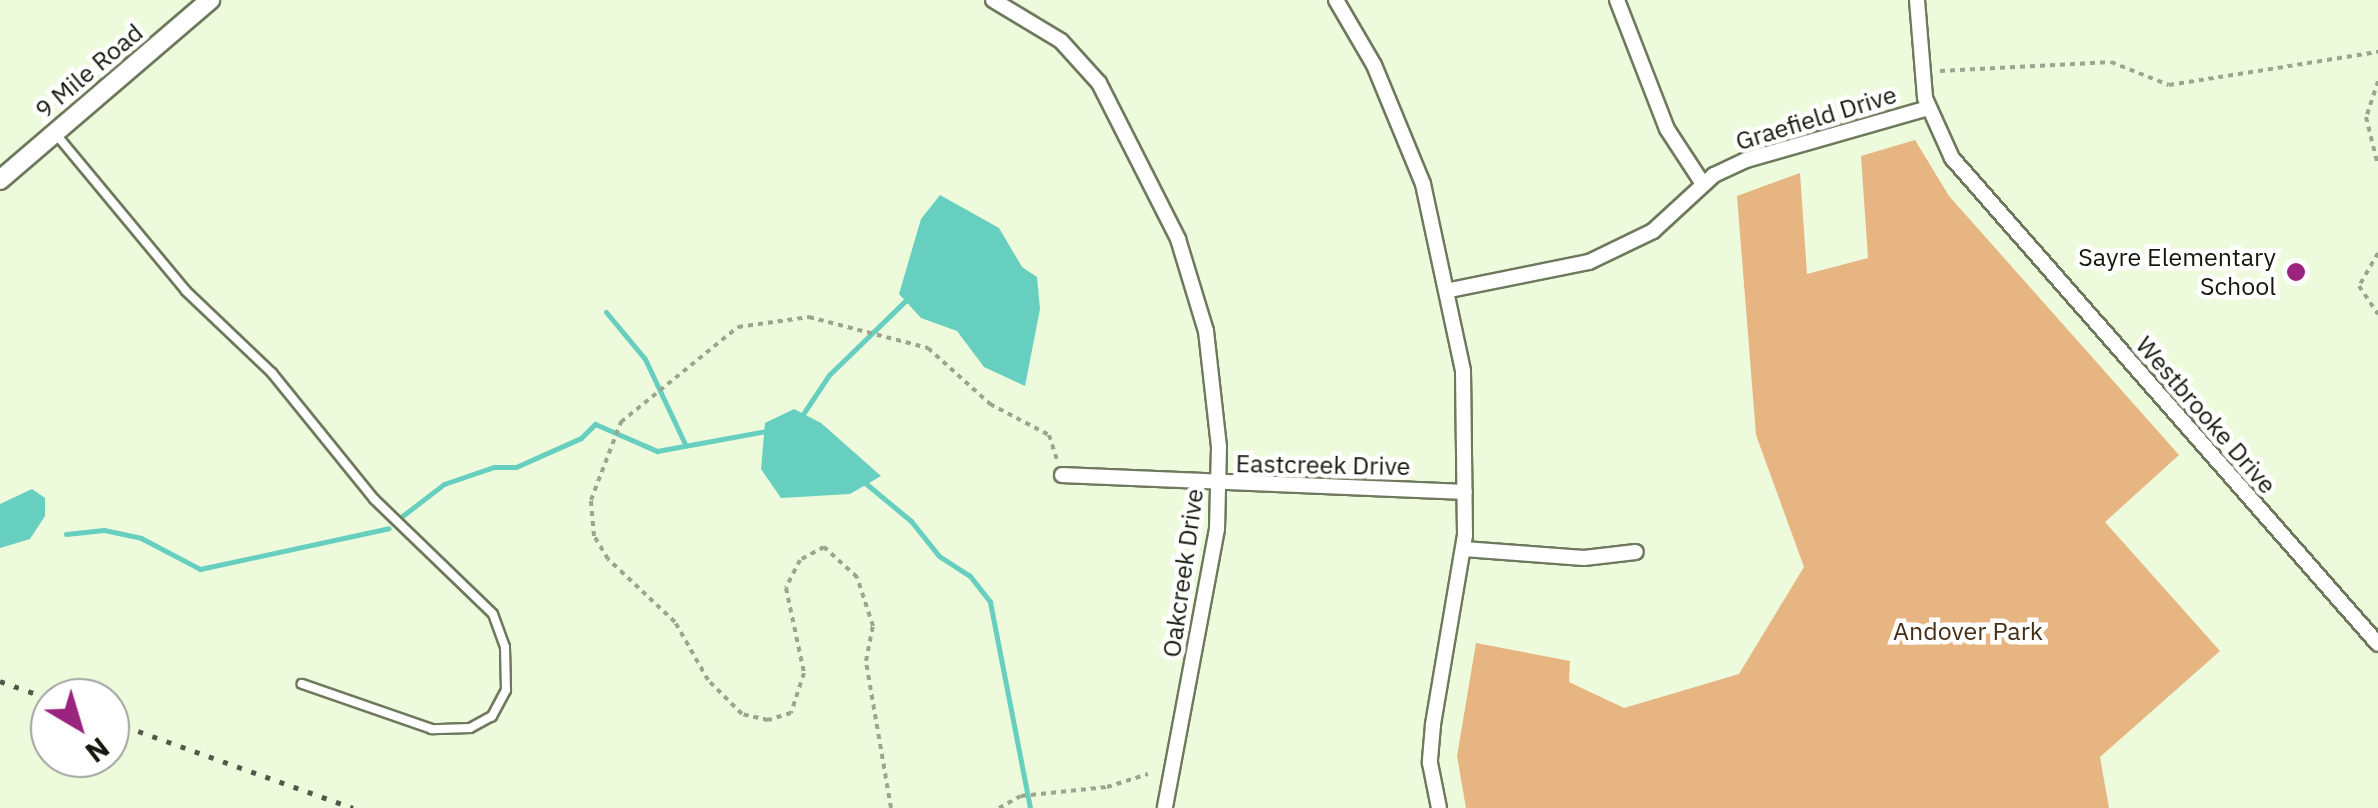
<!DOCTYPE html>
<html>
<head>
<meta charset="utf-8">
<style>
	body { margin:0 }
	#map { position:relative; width:2378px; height:808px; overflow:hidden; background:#edfadb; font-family:"IBM Plex Sans",sans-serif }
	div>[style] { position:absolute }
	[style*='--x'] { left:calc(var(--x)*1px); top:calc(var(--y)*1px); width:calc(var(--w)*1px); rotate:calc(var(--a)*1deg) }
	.green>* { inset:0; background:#e7b582 }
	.water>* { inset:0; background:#67cfc0 }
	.stream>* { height:5px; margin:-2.5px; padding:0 2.5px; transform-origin:2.5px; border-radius:2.5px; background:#67cfc0 }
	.path>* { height:4px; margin-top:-2px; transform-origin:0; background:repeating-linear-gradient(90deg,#9ca58e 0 5px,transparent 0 10px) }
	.roads { filter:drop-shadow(2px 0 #6e795d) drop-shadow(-2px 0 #6e795d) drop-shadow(0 2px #6e795d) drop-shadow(0 -2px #6e795d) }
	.service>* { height:8px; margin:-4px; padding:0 4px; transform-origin:4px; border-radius:4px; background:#fff }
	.minor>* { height:14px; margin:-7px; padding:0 7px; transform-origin:7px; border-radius:7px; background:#fff }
	.tertiary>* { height:18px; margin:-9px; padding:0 9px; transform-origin:9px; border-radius:9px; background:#fff }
	.rail>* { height:5px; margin-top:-2.5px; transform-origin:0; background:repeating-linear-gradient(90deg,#525848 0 5px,transparent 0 15px) }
	.dots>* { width:28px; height:28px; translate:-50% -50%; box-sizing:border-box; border:5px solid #fff; border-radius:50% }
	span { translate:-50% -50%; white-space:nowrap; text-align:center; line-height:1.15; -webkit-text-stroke:9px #fff; paint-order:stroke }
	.street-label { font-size:25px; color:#14180d }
	.poi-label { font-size:25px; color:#14180d }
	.right { translate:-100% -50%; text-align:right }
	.park-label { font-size:25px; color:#462f15 }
	.north { position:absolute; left:30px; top:678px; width:100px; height:100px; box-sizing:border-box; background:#fff; border:2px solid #a1a39e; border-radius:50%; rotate:142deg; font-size:28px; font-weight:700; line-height:40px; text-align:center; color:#14180d }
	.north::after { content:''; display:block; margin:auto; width:35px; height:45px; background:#9b247f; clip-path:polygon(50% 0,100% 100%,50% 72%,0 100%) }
</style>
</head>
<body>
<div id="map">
	<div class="green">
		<div style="clip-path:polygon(1915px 140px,1949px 196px,2179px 455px,2105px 522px,2220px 651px,2100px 757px,2109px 808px,1466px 808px,1457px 756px,1476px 643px,1570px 661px,1569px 682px,1624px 708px,1739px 674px,1804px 567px,1756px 435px,1737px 196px,1800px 173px,1807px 274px,1868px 258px,1861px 156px)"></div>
	</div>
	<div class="water">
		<div style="clip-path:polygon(940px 195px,999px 228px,1022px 267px,1037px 277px,1040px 309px,1025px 386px,984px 367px,957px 331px,921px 318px,899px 294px,921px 219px)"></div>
		<div style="clip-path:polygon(794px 409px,821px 423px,881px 476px,850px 494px,781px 498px,761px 469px,765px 423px)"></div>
		<div style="clip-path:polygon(32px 489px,45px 498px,45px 516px,30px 539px,0 548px,0 504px)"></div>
	</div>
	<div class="stream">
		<div style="--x:606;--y:312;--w:61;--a:50.3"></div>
		<div style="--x:645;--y:359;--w:94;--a:64.8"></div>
		<div style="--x:801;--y:417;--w:50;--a:-56.3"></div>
		<div style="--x:829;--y:375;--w:106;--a:-44.2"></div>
		<div style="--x:864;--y:482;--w:61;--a:39.7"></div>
		<div style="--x:911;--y:521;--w:45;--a:51.3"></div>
		<div style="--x:939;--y:556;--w:37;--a:33"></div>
		<div style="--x:970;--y:576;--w:33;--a:52"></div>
		<div style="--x:990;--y:602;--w:210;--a:79"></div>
		<div style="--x:401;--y:517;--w:54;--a:-37.5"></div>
		<div style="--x:444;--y:484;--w:53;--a:-18.8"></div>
		<div style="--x:494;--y:467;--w:22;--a:0"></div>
		<div style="--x:516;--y:467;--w:71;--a:-24"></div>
		<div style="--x:581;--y:438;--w:20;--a:-45"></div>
		<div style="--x:595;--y:424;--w:68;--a:23.5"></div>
		<div style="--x:657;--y:451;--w:116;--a:-10.4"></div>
		<div style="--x:66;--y:534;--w:38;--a:-6"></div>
		<div style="--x:104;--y:530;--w:38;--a:12"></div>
		<div style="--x:141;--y:538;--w:67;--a:27.7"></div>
		<div style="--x:200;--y:569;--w:193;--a:-12.2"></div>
	</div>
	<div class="path">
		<div style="--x:1940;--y:71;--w:171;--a:-3"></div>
		<div style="--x:2111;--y:62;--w:62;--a:21.6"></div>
		<div style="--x:2169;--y:85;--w:212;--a:-9"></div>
		<div style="--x:2378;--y:81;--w:38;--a:108"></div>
		<div style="--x:2366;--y:117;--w:50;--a:76.2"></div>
		<div style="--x:2378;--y:253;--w:38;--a:120"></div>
		<div style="--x:2359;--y:286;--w:34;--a:56"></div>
		<div style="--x:891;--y:808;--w:149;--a:-99.7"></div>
		<div style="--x:866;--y:661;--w:36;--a:-79"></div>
		<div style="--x:873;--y:626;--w:52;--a:-108.1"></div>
		<div style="--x:857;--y:577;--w:45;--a:-137.7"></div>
		<div style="--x:824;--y:547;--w:27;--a:152"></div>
		<div style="--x:800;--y:560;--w:31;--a:117"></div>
		<div style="--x:786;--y:588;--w:87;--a:78"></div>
		<div style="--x:804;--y:673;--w:42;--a:108"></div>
		<div style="--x:791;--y:713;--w:24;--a:163"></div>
		<div style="--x:768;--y:720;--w:27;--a:-167"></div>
		<div style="--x:742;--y:714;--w:48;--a:-135"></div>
		<div style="--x:708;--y:680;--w:67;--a:-119.6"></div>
		<div style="--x:675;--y:622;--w:92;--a:-136.8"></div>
		<div style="--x:608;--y:559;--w:27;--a:-121"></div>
		<div style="--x:594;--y:536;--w:36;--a:-95"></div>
		<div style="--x:591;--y:500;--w:84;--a:-69"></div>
		<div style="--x:621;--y:422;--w:151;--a:-39.1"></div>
		<div style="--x:738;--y:327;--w:72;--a:-8"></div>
		<div style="--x:809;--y:317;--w:123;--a:14.6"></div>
		<div style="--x:928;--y:348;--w:84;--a:42.1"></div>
		<div style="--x:990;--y:404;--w:67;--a:27.7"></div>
		<div style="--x:1049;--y:435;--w:25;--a:72"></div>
		<div style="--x:999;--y:808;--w:25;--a:-29"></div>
		<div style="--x:1021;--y:796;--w:86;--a:-6"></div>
		<div style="--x:1107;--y:787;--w:43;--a:-17.6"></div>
	</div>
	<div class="roads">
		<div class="service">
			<div style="--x:55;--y:133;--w:205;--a:50.3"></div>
			<div style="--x:186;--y:291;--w:119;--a:43.6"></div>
			<div style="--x:272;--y:373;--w:162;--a:51"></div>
			<div style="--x:374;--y:499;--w:165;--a:44"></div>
			<div style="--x:493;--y:614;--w:35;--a:70"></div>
			<div style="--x:505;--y:647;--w:43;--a:88.7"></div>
			<div style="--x:506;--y:690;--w:30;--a:118"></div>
			<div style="--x:492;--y:716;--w:25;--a:151"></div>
			<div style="--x:470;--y:728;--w:38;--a:178"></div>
			<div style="--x:432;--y:729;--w:138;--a:-160.9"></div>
		</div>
		<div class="minor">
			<div style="--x:993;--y:0;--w:79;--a:31.1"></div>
			<div style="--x:1061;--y:41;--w:57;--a:47.9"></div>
			<div style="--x:1099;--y:83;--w:175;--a:63.1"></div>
			<div style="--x:1178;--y:239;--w:96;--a:73.1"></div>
			<div style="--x:1206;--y:331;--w:117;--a:83.6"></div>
			<div style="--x:1219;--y:447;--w:82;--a:91.4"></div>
			<div style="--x:1217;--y:529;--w:284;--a:100.6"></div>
			<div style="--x:1336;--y:0;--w:75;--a:59.7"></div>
			<div style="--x:1374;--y:65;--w:129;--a:67.6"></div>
			<div style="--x:1423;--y:184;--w:191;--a:77.9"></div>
			<div style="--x:1463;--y:371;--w:164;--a:89.3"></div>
			<div style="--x:1465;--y:535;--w:193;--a:99.6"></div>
			<div style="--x:1433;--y:725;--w:38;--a:95"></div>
			<div style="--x:1430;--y:763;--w:46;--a:78.7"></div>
			<div style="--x:1617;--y:0;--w:138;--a:68.8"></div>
			<div style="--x:1667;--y:129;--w:66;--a:56.8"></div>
			<div style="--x:1917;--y:0;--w:98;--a:85.3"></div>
			<div style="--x:1925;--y:98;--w:66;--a:65.8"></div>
			<div style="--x:1952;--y:158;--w:646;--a:48.76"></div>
			<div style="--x:1450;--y:290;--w:142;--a:-11.4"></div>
			<div style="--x:1589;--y:262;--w:71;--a:-25.8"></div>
			<div style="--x:1653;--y:231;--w:83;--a:-42.6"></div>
			<div style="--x:1714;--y:175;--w:35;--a:-25"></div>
			<div style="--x:1746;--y:160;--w:189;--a:-15.9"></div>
			<div style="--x:1062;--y:475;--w:403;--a:2.4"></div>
			<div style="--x:1464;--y:549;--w:120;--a:4.3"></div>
			<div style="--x:1584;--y:558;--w:52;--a:-6.6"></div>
		</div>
		<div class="tertiary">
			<div style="--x:0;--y:180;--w:277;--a:-40.6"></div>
		</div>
	</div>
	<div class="rail">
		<div style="--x:0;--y:681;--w:53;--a:19.8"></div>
		<div style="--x:110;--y:721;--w:258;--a:19.7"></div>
	</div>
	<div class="dots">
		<div style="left:2296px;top:272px;background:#9b247f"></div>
	</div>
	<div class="street-label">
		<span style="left:89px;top:71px;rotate:-40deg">9 Mile Road</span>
		<span style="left:1816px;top:118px;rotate:-17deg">Graefield Drive</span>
		<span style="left:2206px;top:415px;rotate:49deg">Westbrooke Drive</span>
		<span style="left:1323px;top:465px;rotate:1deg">Eastcreek Drive</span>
		<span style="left:1183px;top:573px;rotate:-82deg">Oakcreek Drive</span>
	</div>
	<div class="poi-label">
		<span class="right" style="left:2276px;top:272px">Sayre Elementary<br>School</span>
	</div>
	<div class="park-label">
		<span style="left:1968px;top:631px">Andover Park</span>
	</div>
	<div class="north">N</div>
</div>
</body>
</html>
